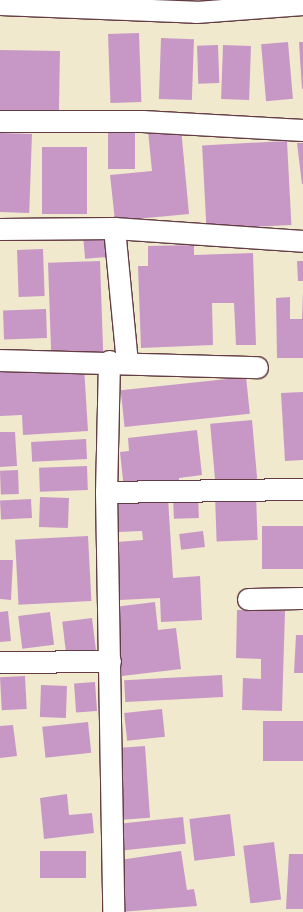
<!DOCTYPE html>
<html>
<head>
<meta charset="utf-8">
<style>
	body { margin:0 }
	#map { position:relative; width:303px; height:912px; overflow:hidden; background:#f0e9cd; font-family:"Libre Bodoni",serif }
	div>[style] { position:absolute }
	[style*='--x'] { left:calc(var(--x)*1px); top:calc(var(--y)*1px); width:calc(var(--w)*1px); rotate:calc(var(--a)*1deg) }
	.building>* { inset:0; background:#c798c6; transform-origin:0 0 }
	.roads { filter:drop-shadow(1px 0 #633d43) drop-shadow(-1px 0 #633d43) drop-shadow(0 1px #633d43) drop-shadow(0 -1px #633d43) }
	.minor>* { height:21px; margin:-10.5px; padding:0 10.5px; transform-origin:10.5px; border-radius:10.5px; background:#fff }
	span { translate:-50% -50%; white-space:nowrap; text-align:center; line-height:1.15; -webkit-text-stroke:4px #fcf5e5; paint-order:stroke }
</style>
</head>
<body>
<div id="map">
	<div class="building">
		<div style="left:139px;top:33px;width:69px;height:31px;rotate:88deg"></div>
		<div style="left:161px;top:38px;width:33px;height:61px;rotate:2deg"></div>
		<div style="left:288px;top:42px;width:57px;height:27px;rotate:85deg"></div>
		<div style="clip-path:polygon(299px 42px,303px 42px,303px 89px,302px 89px)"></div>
		<div style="left:218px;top:45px;width:38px;height:21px;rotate:88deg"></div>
		<div style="left:223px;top:45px;width:28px;height:54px;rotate:2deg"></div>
		<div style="left:0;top:50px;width:60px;height:60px;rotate:1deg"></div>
		<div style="left:108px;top:126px;width:27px;height:43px"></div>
		<div style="clip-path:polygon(181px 128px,189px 214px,115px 221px,110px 175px,152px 171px,148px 131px)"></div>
		<div style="left:0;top:133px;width:32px;height:79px;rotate:2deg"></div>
		<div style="left:287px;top:141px;width:84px;height:85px;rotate:87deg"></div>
		<div style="clip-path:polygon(297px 143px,303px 143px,303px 184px,302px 184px)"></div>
		<div style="left:42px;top:147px;width:45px;height:67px"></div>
		<div style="left:105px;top:234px;width:23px;height:22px;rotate:85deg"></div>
		<div style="clip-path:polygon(194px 245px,194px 255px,253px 253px,256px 345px,236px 345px,234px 303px,212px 303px,213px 345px,141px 348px,138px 266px,148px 266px,148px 246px)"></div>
		<div style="left:43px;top:249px;width:47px;height:26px;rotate:88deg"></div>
		<div style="left:100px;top:261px;width:96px;height:52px;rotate:88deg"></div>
		<div style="clip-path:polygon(297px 261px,303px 261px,303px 281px,298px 281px)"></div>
		<div style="clip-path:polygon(303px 292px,303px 358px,277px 358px,276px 298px,290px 297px,290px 319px,302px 319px)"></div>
		<div style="left:46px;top:309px;width:29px;height:43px;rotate:88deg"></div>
		<div style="clip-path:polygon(84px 367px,88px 431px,23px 435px,22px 415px,0 416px,0 372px)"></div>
		<div style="left:246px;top:377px;width:37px;height:126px;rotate:84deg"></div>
		<div style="clip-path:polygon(303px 392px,303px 460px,285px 461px,281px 393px)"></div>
		<div style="left:252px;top:420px;width:59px;height:42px;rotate:85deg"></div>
		<div style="clip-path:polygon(197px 430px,202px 475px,179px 478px,179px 482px,124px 489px,120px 452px,129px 451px,128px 438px)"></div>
		<div style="clip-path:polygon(0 432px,15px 432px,17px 466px,0 467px)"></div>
		<div style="left:86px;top:439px;width:20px;height:55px;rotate:87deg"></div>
		<div style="left:87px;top:466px;width:24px;height:48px;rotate:88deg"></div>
		<div style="left:18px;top:470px;width:24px;height:18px;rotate:88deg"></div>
		<div style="left:198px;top:494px;width:24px;height:25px;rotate:88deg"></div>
		<div style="left:256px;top:494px;width:46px;height:41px;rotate:88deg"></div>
		<div style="left:40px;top:497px;width:29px;height:30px;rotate:2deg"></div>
		<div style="clip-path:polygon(168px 498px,173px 578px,200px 576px,202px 620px,161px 622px,160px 598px,120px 600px,117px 542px,143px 540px,142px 531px,118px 532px,116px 501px)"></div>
		<div style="left:31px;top:499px;width:19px;height:31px;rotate:87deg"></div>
		<div style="left:303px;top:526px;width:43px;height:41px;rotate:90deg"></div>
		<div style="left:203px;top:531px;width:16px;height:24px;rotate:83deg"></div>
		<div style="left:88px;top:536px;width:65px;height:73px;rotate:87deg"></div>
		<div style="clip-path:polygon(0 560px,13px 560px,11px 600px,0 599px)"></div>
		<div style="clip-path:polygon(155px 602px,158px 630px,176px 628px,181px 669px,122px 676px,114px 607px)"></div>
		<div style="clip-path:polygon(237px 610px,285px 611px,282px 711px,242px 710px,243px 678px,261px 679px,261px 659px,236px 658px)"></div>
		<div style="clip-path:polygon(8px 611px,11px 641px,0 642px,0 612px)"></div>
		<div style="left:50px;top:612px;width:33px;height:32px;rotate:83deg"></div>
		<div style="left:92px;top:618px;width:34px;height:30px;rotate:83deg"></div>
		<div style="clip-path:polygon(296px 635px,303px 635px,303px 673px,294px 673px)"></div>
		<div style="left:222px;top:675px;width:22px;height:98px;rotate:87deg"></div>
		<div style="left:25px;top:676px;width:33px;height:25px;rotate:87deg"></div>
		<div style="left:95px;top:682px;width:29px;height:21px;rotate:86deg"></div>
		<div style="left:41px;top:685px;width:26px;height:32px;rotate:2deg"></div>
		<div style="left:162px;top:709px;width:28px;height:38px;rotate:84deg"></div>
		<div style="left:263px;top:721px;width:40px;height:40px"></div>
		<div style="left:88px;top:722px;width:31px;height:46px;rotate:84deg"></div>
		<div style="clip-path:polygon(13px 725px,17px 756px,0 758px,0 726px)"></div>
		<div style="left:145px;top:746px;width:72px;height:28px;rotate:86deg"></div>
		<div style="clip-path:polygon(67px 794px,69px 815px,92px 813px,94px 833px,44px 839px,40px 798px)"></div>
		<div style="left:230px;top:814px;width:42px;height:41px;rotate:83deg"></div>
		<div style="left:183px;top:817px;width:27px;height:64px;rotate:84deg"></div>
		<div style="left:274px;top:842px;width:58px;height:31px;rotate:83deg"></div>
		<div style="left:86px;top:851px;width:27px;height:46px;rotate:90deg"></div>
		<div style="clip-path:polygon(181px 851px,187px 890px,194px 889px,197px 906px,120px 912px,113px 861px)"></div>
		<div style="clip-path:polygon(289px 854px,303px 854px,303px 909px,286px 909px)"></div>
	</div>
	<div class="roads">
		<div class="minor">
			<div style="--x:0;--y:4;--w:196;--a:2.3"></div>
			<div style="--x:196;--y:12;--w:107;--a:-4.3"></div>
			<div style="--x:0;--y:121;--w:142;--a:0"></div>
			<div style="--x:142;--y:121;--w:161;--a:3.2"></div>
			<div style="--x:114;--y:228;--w:135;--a:84.5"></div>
			<div style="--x:0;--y:229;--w:114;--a:-0.5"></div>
			<div style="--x:114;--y:228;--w:189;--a:3.9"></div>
			<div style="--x:0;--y:360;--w:257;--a:1.6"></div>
			<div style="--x:109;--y:361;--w:131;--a:91.3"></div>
			<div style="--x:106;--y:492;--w:420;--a:89"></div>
			<div style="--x:106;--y:492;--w:197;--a:-0.9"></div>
			<div style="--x:248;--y:599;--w:55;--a:-1"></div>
			<div style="--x:0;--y:662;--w:110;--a:-0.5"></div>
		</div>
	</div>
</div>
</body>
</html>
